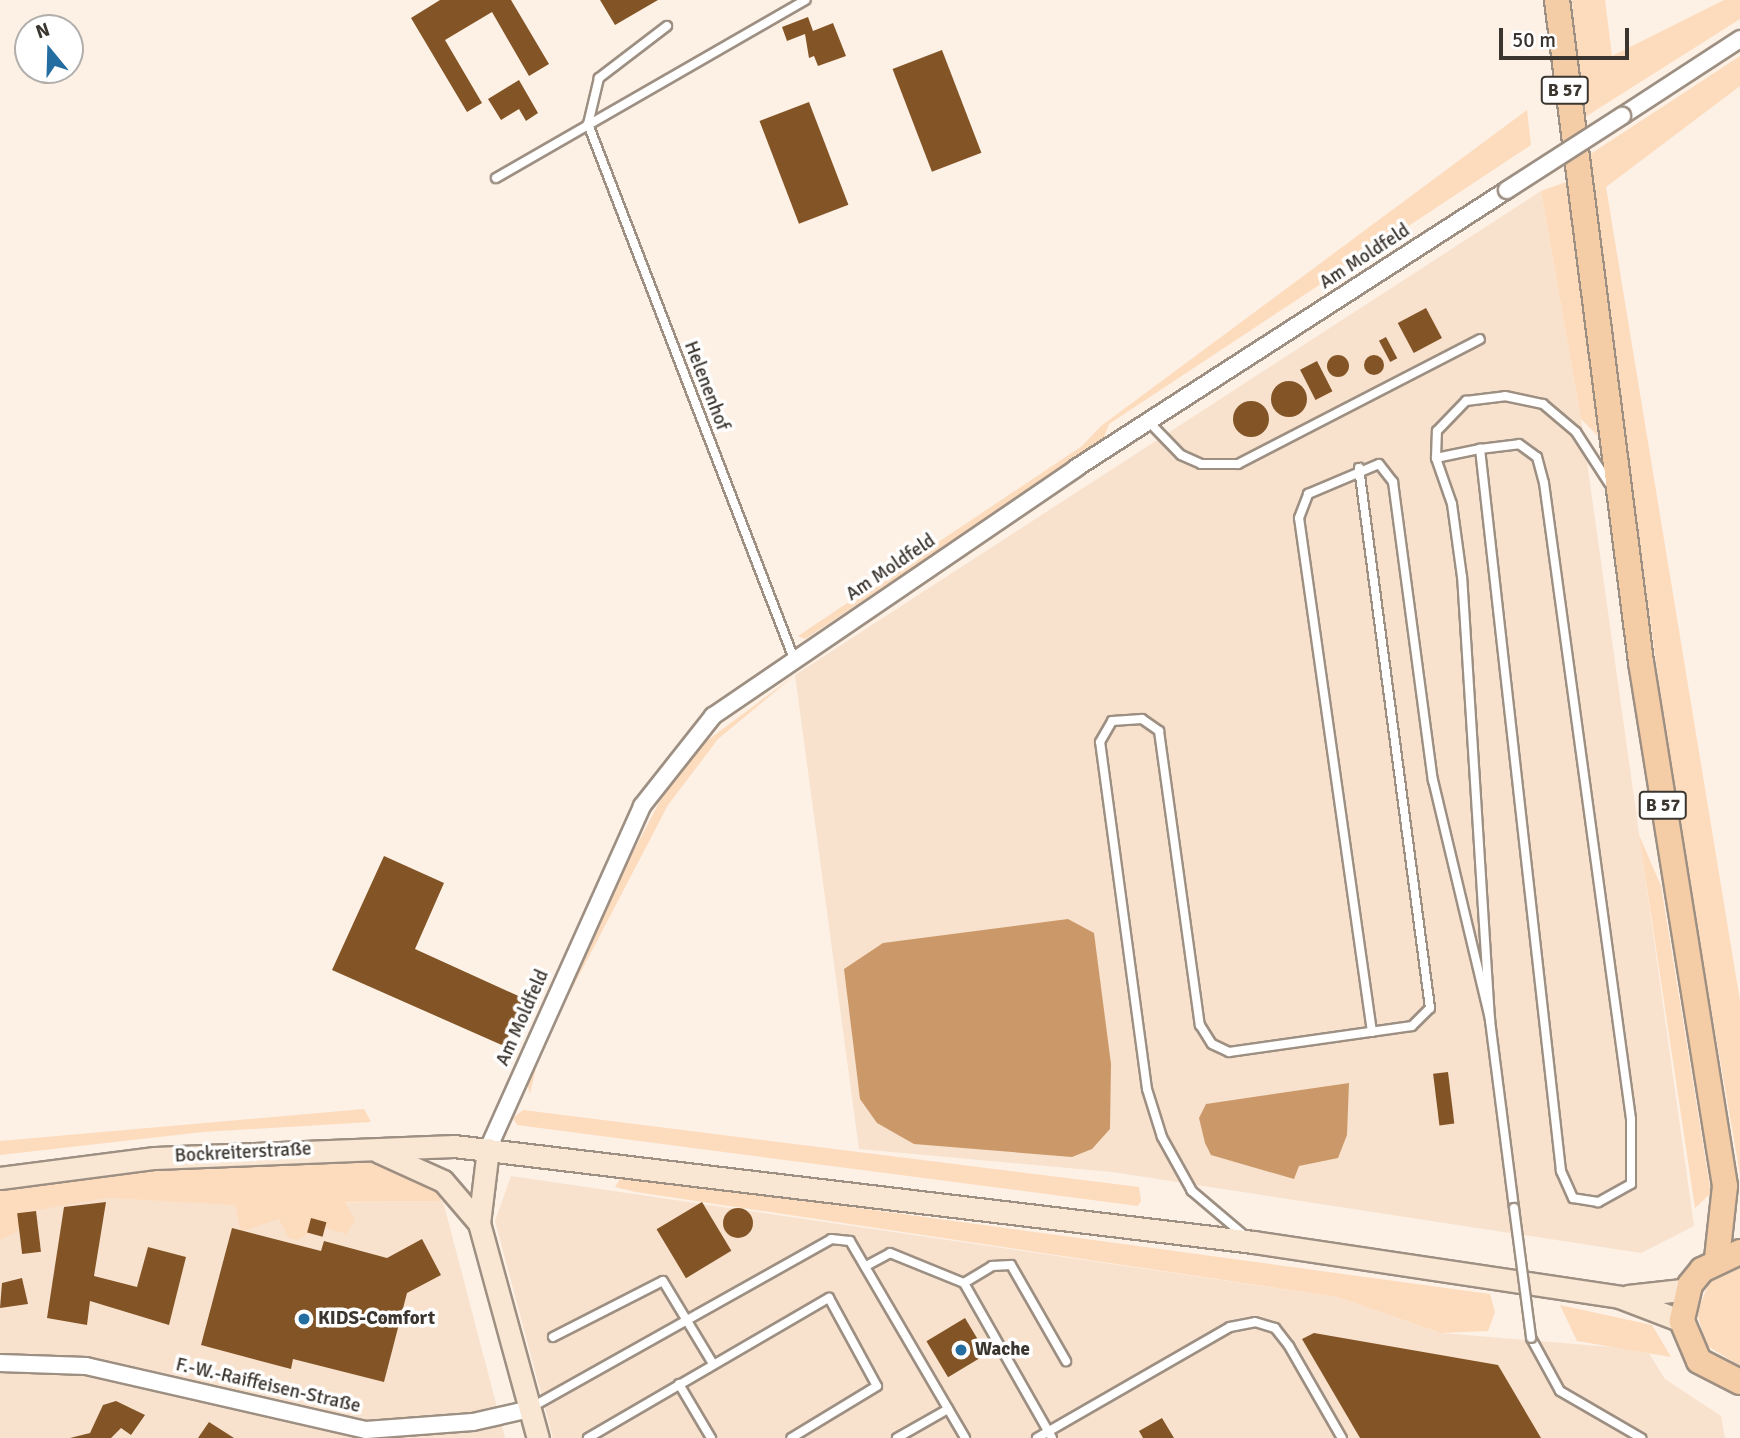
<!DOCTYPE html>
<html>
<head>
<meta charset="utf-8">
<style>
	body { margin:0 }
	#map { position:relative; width:1740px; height:1438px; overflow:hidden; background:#fdf0e5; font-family:Signika,sans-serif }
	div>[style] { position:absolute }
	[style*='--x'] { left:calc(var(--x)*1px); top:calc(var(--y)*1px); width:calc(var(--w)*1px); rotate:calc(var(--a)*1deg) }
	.built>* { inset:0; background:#f8e2ce }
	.green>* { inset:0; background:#fddbbd }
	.water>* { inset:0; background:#cb9969 }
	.building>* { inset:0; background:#835526; transform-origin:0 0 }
	.round { border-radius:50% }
	.roads { filter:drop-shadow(2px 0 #9d8f82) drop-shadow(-2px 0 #9d8f82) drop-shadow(0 2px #9d8f82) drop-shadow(0 -2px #9d8f82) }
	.lane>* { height:8px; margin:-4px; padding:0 4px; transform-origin:4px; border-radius:4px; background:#fff }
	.street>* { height:16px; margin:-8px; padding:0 8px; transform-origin:8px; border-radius:8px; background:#fff }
	.secondary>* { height:21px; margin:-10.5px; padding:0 10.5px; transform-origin:10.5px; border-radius:10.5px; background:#f9e6d3 }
	.primary>* { height:24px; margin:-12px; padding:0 12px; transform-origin:12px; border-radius:12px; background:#f4cca6 }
	.bridges { filter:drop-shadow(2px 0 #9d8f82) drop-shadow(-2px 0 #9d8f82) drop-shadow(0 2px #9d8f82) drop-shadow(0 -2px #9d8f82) }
	.lane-bridge>* { height:8px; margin:-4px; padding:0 4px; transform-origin:4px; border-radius:4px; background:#fff }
	.street-bridge>* { height:16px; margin:-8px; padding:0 8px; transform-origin:8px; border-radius:8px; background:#fff }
	.dots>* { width:19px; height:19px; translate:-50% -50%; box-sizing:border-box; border:4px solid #fff; border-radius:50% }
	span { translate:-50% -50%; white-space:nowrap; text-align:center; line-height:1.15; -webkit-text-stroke:7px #fff; paint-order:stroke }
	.shield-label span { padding:2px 5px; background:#fff; border:2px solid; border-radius:5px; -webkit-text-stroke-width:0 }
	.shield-label { font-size:18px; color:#3b352f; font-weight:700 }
	.street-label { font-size:19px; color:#3b352f }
	.poi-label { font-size:19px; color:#3b352f; font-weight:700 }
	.left { translate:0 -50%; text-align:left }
	.north { position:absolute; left:14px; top:14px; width:70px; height:70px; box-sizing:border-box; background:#fff; border:2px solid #b1aeac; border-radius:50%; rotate:341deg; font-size:19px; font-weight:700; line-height:28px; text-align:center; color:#3b352f }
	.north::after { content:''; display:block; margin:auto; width:24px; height:32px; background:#236da0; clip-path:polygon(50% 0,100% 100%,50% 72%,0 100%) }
	.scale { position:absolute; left:1499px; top:28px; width:130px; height:32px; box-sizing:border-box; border:4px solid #3b352f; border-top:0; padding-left:9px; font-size:21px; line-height:24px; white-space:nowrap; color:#3b352f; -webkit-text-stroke:5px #fff; paint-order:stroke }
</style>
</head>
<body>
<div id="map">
	<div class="built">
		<div style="clip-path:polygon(1541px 191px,1581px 419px,1694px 1226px,1641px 1253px,1112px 1172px,859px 1149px,795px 675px)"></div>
		<div style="clip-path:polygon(511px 1176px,1337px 1297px,1441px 1333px,1647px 1350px,1665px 1379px,1721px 1416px,1725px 1438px,553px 1438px,495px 1221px)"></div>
		<div style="clip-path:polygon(108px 1198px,236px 1204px,443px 1201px,505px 1438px,0 1438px,0 1214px)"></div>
	</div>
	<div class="green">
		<div style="clip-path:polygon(1572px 0,1605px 0,1612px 56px,1724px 0,1740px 0,1740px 19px,1582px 119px)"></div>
		<div style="clip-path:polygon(1740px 56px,1740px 86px,1606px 187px,1740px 1001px,1740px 1174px,1677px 813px,1586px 157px)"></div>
		<div style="clip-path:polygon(1527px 110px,1531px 145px,1109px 424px,1102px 442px,805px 639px,798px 636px,1082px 446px,1101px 426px)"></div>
		<div style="clip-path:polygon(1566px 182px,1602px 440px,1581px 419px,1541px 191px)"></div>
		<div style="clip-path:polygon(795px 675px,718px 739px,668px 805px,540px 1050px,530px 1094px,524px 1073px,557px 996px,660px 801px,700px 746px)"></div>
		<div style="clip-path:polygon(1639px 835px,1661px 886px,1711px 1193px,1695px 1208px)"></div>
		<div style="clip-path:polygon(364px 1109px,371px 1122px,203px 1132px,0 1155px,0 1141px)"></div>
		<div style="clip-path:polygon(523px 1110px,1139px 1187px,1141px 1201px,1138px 1206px,517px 1125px,513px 1118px)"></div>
		<div style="clip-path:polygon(366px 1161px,436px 1182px,441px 1201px,345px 1202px,355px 1220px,346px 1234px,320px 1226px,298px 1240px,289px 1238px,279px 1219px,241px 1231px,235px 1205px,108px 1198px,25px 1212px,17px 1232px,0 1240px,0 1189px,213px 1164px)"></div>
		<div style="clip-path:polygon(622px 1176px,1490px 1294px,1495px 1312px,1488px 1331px,1441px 1333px,1337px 1297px,636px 1192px,615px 1187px)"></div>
		<div style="clip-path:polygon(1740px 1265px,1740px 1366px,1706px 1345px,1697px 1312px,1710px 1281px)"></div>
		<div style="clip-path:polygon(1560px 1305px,1652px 1325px,1671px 1357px,1577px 1341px)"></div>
	</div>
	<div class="water">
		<div style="clip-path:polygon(1068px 919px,1094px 933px,1111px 1064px,1110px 1129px,1092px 1149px,1072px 1157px,914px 1144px,877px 1123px,860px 1099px,844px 969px,883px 943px)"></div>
		<div style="clip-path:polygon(1349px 1083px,1347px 1135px,1338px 1158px,1299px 1166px,1294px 1179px,1211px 1155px,1205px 1143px,1199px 1118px,1206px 1104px)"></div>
	</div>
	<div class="building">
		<div style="clip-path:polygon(440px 0,511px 0,549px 64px,529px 76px,492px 12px,445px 40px,482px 103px,467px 112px,411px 18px)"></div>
		<div style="clip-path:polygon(600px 0,658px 0,615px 25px)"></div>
		<div style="clip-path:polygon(808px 17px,813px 31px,833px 23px,846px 56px,818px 66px,814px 56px,809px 58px,805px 34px,787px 41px,782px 27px)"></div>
		<div style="left:942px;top:50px;width:110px;height:53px;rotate:69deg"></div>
		<div style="clip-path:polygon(519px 80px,538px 113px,526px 121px,519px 109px,501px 120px,488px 99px)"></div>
		<div style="left:809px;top:102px;width:110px;height:53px;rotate:69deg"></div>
		<div style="left:1426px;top:308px;width:34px;height:32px;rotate:62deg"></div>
		<div style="left:1386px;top:337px;width:24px;height:8px;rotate:62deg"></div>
		<div class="round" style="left:1364px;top:355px;width:20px;height:20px"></div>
		<div class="round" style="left:1327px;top:355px;width:22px;height:22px"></div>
		<div style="left:1317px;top:361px;width:34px;height:19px;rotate:63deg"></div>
		<div class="round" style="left:1271px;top:381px;width:36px;height:36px"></div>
		<div class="round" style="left:1233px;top:401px;width:36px;height:36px"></div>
		<div style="clip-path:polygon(384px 856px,444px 883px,415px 949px,525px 999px,504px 1046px,332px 970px)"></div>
		<div style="left:1448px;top:1072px;width:52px;height:15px;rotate:83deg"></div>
		<div style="clip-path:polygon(106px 1202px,94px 1276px,137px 1287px,148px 1247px,186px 1257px,169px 1325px,90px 1301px,87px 1325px,47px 1318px,64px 1207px)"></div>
		<div style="left:702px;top:1202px;width:57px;height:53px;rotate:59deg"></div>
		<div class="round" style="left:723px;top:1208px;width:30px;height:30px"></div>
		<div style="left:36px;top:1211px;width:41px;height:19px;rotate:83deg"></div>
		<div style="left:311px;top:1218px;width:16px;height:15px;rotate:15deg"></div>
		<div style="clip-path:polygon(232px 1228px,321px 1251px,324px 1241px,387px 1258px,422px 1239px,441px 1275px,407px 1293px,384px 1382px,293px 1359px,291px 1369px,201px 1345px)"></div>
		<div style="clip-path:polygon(22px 1278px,28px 1304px,0 1308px,2px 1283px)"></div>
		<div style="left:965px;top:1318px;width:42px;height:45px;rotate:59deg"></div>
		<div style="clip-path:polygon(1314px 1333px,1498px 1365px,1541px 1438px,1360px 1438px,1302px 1339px)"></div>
		<div style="clip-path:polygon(116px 1401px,145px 1415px,131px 1435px,121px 1428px,111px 1438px,70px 1438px,90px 1433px,103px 1405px)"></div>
		<div style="clip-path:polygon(1162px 1418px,1174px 1438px,1143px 1438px,1139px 1431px)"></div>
		<div style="clip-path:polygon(209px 1422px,234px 1438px,198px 1438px)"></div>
	</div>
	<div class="roads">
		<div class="lane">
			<div style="--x:667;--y:26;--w:86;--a:142.6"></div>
			<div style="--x:599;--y:78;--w:47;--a:103.4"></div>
			<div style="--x:588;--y:124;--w:573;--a:68.94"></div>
			<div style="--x:496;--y:178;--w:357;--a:-29.9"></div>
			<div style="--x:1148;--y:421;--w:47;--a:45.9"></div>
			<div style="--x:1181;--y:455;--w:22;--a:24"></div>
			<div style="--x:1201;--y:464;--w:37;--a:0"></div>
			<div style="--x:1238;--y:464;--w:272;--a:-27.3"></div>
			<div style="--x:1436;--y:458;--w:45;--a:-11.6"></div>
			<div style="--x:1480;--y:449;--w:39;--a:-7"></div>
			<div style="--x:1519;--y:444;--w:22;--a:36"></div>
			<div style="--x:1537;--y:457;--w:27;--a:75"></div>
			<div style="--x:1544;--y:483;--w:642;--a:82.21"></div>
			<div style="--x:1631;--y:1119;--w:65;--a:90"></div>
			<div style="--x:1631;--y:1184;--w:38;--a:151"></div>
			<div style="--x:1598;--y:1202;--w:25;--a:-171"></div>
			<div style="--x:1573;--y:1198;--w:30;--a:-114"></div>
			<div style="--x:1561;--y:1171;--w:727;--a:-96.4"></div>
			<div style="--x:1372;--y:1032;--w:519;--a:-98.08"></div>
			<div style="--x:1299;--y:518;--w:26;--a:-69"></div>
			<div style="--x:1308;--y:494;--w:77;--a:-22.9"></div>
			<div style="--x:1379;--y:464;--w:23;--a:52"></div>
			<div style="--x:1393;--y:482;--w:301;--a:82.4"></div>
			<div style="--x:1433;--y:780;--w:247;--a:76.6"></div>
			<div style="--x:1514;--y:1208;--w:190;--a:-97.3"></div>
			<div style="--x:1490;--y:1020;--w:444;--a:-93.6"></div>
			<div style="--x:1462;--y:577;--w:74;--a:-97.8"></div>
			<div style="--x:1452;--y:504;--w:49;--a:-109.2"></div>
			<div style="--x:1436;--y:458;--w:27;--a:-88"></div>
			<div style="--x:1437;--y:431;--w:42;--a:-46"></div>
			<div style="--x:1466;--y:401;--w:39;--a:-7"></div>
			<div style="--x:1505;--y:396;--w:39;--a:12"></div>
			<div style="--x:1543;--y:404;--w:43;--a:40.3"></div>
			<div style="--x:1576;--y:432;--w:61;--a:57.1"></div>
			<div style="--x:1245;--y:1236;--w:70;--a:-139.7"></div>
			<div style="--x:1192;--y:1191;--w:62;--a:-119.1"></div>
			<div style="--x:1162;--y:1137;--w:50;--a:-107.4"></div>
			<div style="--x:1147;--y:1089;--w:350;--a:-97.7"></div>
			<div style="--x:1100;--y:742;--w:24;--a:-60"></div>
			<div style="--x:1112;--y:721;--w:30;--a:-4"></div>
			<div style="--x:1142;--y:719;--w:21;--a:35"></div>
			<div style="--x:1159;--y:731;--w:297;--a:82.1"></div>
			<div style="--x:1200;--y:1025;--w:22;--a:58"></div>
			<div style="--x:1212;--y:1044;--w:19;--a:25"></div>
			<div style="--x:1229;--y:1052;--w:185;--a:-8.1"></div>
			<div style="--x:1412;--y:1026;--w:25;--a:-45"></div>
			<div style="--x:1430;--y:1008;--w:545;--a:-97.49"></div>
			<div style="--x:866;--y:1266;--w:27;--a:-28"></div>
			<div style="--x:890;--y:1253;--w:80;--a:22.1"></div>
			<div style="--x:964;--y:1283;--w:178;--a:60.4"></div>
			<div style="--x:964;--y:1283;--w:33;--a:-31"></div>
			<div style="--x:992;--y:1266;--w:19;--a:-3"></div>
			<div style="--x:1011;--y:1265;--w:111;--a:60.2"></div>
			<div style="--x:553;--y:1337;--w:123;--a:-27"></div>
			<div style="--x:663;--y:1281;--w:97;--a:58.9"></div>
			<div style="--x:1531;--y:1338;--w:60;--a:61.3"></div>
			<div style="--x:1560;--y:1391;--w:94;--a:30.1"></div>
			<div style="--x:679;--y:1384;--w:63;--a:59.3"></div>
			<div style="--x:532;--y:1407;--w:343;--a:-29.3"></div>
			<div style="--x:831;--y:1239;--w:19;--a:6"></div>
			<div style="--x:850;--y:1241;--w:228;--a:59.7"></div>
			<div style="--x:588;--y:1438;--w:279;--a:-30.2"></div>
			<div style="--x:829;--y:1298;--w:100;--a:61.4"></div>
			<div style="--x:877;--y:1386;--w:100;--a:148.8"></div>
			<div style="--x:897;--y:1438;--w:59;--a:-29.6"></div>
			<div style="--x:1037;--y:1438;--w:223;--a:-29.9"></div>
			<div style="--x:1230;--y:1327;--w:25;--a:-11"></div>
			<div style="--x:1255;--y:1322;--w:21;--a:17"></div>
			<div style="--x:1275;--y:1328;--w:23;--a:52"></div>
			<div style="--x:1289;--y:1346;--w:106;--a:60.1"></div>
		</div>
		<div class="street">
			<div style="--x:1622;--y:116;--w:141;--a:-33.1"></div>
			<div style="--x:488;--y:1149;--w:376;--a:-65.8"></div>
			<div style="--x:642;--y:806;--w:115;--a:-51.7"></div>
			<div style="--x:713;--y:716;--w:440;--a:-34.3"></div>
			<div style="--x:1076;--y:468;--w:513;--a:-32.82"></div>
			<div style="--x:0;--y:1363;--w:86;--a:2"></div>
			<div style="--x:86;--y:1366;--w:287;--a:12.9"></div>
			<div style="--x:366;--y:1430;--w:107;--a:-4.3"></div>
			<div style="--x:473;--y:1422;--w:54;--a:-12.8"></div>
		</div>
		<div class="secondary">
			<div style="--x:488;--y:1149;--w:75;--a:96.9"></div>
			<div style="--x:479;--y:1223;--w:223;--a:74.7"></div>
			<div style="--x:379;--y:1152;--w:70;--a:24.4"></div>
			<div style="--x:443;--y:1181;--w:55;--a:49.4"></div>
			<div style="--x:0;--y:1178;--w:156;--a:-7.4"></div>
			<div style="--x:155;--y:1158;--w:299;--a:-2.3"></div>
			<div style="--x:454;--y:1146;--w:805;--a:6.85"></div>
			<div style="--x:1253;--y:1242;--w:370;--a:8.5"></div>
			<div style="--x:1619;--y:1297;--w:67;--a:20.9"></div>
			<div style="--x:1628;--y:1296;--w:61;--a:-6.5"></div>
		</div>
		<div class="primary">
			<div style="--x:1557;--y:0;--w:667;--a:82.77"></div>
			<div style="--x:1641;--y:662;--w:531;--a:80.89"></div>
			<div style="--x:1725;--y:1186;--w:73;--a:96.3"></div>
			<div style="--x:1740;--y:1252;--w:42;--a:154.7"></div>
			<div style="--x:1702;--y:1270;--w:19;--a:129"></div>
			<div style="--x:1690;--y:1285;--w:37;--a:103"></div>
			<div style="--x:1682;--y:1321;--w:43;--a:67"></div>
			<div style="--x:1699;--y:1361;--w:46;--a:27.1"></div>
		</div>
	</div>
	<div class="bridges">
		<div class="lane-bridge">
			<div style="--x:1514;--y:1208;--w:131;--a:82.5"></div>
		</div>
		<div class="street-bridge">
			<div style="--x:1507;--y:190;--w:137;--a:-32.8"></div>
		</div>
	</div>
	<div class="dots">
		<div style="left:304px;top:1319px;background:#236da0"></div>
		<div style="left:961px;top:1350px;background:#236da0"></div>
	</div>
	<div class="shield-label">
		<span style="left:1565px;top:90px">B 57</span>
		<span style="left:1663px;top:805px">B 57</span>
	</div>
	<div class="street-label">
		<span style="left:1365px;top:257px;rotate:-33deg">Am Moldfeld</span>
		<span style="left:706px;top:386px;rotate:69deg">Helenenhof</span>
		<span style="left:891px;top:568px;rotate:-34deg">Am Moldfeld</span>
		<span style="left:523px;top:1018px;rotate:-66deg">Am Moldfeld</span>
		<span style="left:243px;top:1153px;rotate:-3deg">Bockreiterstraße</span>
		<span style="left:268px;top:1386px;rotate:13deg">F.-W.-Raiffeisen-Straße</span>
	</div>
	<div class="poi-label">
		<span class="left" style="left:318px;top:1319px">KIDS-Comfort</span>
		<span class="left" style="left:975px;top:1350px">Wache</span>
	</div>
	<div class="north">N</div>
	<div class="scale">50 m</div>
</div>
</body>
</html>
